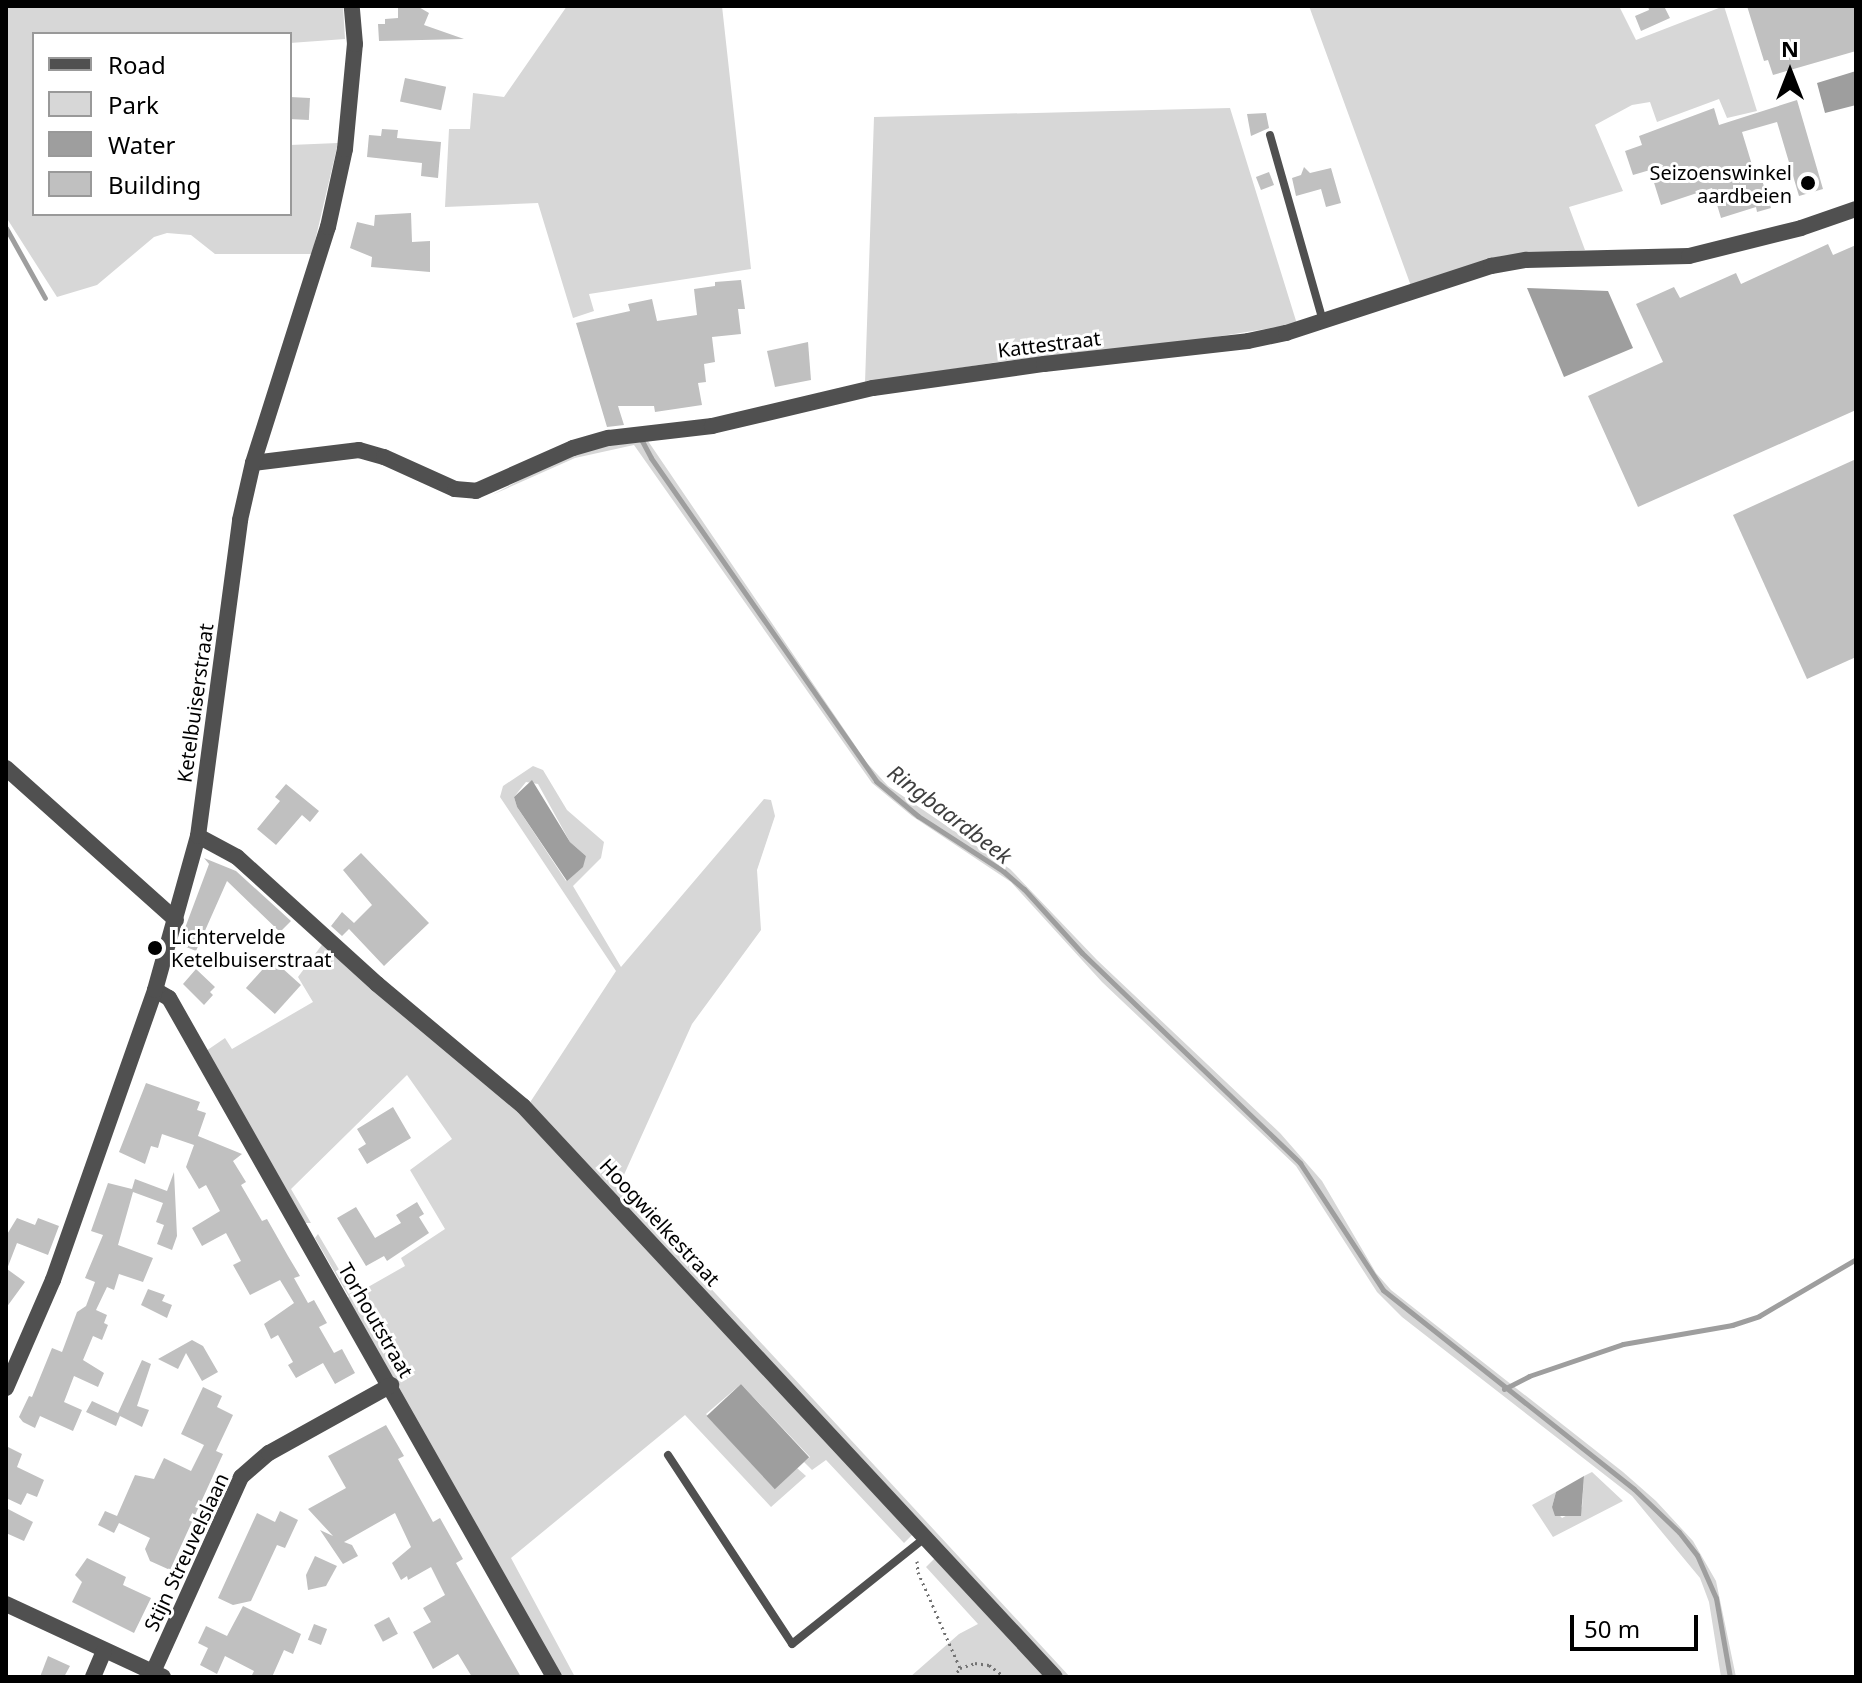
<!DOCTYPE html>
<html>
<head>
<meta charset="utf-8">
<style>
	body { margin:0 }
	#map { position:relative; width:1862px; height:1683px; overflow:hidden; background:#fff; font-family:"Noto Sans",sans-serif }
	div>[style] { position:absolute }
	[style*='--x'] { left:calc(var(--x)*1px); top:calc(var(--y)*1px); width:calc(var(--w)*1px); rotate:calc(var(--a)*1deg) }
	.green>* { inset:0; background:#d7d7d7 }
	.water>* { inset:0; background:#9e9e9e; transform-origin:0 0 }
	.stream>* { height:5px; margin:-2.5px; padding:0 2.5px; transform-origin:2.5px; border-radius:2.5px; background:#9e9e9e }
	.building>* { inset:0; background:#c0c0c0; transform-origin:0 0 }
	.path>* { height:3px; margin-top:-1.5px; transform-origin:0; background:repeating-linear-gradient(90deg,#727272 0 2px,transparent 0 6px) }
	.lane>* { height:8px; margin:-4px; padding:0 4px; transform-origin:4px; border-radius:4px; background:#505050 }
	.street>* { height:16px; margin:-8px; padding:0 8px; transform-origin:8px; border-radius:8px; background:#505050 }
	.dots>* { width:22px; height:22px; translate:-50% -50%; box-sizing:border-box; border:4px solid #fff; border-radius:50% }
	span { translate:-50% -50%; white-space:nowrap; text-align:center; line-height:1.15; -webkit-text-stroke:6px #fff; paint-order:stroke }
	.poi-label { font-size:20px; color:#000 }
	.right { translate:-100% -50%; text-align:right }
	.left { translate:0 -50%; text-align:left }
	.street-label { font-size:20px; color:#000 }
	.water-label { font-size:22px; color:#3f3f3f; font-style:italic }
	.frame { position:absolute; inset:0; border:8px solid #000; pointer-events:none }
	.legend { position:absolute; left:32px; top:32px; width:260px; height:184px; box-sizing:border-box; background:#fff; border:2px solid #999; margin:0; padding:10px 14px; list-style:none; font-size:24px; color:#000 }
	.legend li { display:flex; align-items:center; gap:16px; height:40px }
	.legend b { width:40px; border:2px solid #999 }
	.north { position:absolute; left:1750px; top:32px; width:80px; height:80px; -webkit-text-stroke:6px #fff; paint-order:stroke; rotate:0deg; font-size:22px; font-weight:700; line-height:32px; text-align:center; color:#000 }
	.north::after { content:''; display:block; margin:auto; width:28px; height:36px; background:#000; clip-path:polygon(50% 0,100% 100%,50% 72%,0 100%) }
	.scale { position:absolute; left:1570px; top:1615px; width:128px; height:36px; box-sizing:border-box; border:4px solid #000; border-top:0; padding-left:10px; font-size:24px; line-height:28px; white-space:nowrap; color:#000; -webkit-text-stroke:6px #fff; paint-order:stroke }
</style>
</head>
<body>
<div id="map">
	<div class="green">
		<div style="clip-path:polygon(6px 6px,343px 6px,345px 39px,290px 43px,290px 34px,34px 34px,34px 214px,290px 214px,290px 145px,338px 143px,312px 254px,215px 254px,191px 235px,167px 233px,154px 237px,97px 285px,57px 297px,6px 217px)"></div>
		<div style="clip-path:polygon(567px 6px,722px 6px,751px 269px,589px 294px,594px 311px,573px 318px,538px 203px,445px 207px,449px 129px,470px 129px,473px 93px,504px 97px)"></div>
		<div style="clip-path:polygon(1309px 6px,1619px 6px,1636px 40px,1724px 6px,1757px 111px,1727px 118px,1719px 99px,1657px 122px,1650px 102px,1632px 105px,1595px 125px,1623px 191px,1569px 207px,1585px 250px,1501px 256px,1411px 286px)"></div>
		<div style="clip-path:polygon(1230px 108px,1297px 324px,1183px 342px,1004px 361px,865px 383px,874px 117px)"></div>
		<div style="clip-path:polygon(648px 441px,867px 763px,888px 786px,1010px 869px,1097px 960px,1280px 1133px,1322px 1181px,1376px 1273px,1391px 1290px,1623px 1472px,1656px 1501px,1693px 1541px,1716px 1581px,1736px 1677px,1721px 1677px,1709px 1602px,1700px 1578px,1632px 1496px,1402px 1317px,1377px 1292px,1296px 1166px,1102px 982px,1011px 882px,912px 816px,872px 783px,634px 445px,575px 458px,492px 495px,554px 462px,597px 447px)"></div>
		<div style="clip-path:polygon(evenodd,533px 766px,543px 770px,567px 810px,604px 842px,601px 858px,573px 886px,621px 967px,764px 799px,771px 800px,775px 816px,757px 870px,761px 930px,692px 1024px,618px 1188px,1070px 1677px,1060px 1677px,529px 1104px,616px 971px,500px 797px,503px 786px,533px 766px,526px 782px,538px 784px,570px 842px,586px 856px,566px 881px,517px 807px,514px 797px,526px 782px)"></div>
		<div style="clip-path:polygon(324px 942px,506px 1097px,914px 1533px,904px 1543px,826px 1460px,812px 1470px,804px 1462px,810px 1457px,741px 1384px,706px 1414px,775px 1487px,797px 1468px,806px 1476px,771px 1507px,685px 1415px,511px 1558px,575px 1677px,562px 1677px,345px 1299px,349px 1297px,315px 1238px,318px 1234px,354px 1295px,405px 1266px,401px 1258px,445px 1229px,410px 1170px,452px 1139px,407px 1075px,291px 1189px,311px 1223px,305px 1223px,206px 1051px,225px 1038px,232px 1049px,313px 1002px,298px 977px)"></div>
		<div style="clip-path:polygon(1592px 1472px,1623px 1501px,1553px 1537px,1532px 1505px,1556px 1492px,1552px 1507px,1562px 1518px,1582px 1507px,1584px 1476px)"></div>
		<div style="clip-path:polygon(936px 1557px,1046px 1677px,910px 1677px,959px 1634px,978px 1624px,926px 1567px)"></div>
	</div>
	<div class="water">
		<div style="clip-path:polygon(1856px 71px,1856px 105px,1825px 113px,1817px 83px)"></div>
		<div style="clip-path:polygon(1527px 288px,1608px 291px,1633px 348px,1564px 377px)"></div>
		<div style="clip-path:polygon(532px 780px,570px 842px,586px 856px,583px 867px,567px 881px,517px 807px,514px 797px)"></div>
		<div style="left:741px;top:1384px;width:100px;height:47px;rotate:47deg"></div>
		<div style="clip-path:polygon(1584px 1476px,1581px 1516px,1555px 1516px,1552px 1507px,1556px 1492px)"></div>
	</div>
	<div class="stream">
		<div style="--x:6;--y:228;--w:80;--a:60.9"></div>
		<div style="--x:641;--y:439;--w:21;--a:62"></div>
		<div style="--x:651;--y:458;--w:394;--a:55.1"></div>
		<div style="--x:876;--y:781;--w:55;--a:39.8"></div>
		<div style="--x:918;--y:816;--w:101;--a:32.9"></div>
		<div style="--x:1003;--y:871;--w:28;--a:41"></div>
		<div style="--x:1024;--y:889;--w:86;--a:47.8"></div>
		<div style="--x:1082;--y:953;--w:303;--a:43.9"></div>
		<div style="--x:1300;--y:1163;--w:152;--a:56.8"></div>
		<div style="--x:1383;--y:1290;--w:320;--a:38.4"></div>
		<div style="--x:1634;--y:1489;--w:62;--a:43.7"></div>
		<div style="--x:1679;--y:1532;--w:29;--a:52"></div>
		<div style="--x:1697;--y:1555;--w:47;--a:66.2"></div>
		<div style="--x:1716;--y:1598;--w:80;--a:80"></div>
		<div style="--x:1504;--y:1389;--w:28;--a:-27"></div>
		<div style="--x:1529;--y:1376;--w:99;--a:-18.8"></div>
		<div style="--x:1623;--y:1344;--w:111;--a:-9.9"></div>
		<div style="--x:1732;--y:1325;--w:28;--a:-18"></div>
		<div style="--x:1759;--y:1316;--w:113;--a:-30.4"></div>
	</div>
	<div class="building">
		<div style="clip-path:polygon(398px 6px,417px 6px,429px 13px,424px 25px,464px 39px,379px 41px,378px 24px,385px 24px,385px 19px,398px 18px)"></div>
		<div style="clip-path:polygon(1648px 6px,1664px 6px,1670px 18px,1641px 31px,1635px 16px,1649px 10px)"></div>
		<div style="clip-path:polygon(1747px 6px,1856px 6px,1856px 51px,1773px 75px,1768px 60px,1764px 61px)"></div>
		<div style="left:405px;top:78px;width:42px;height:24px;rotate:12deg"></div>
		<div style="left:290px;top:97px;width:20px;height:22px;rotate:3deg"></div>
		<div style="clip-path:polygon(1797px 100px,1823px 189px,1799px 196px,1777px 122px,1742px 132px,1756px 178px,1761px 177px,1771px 208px,1757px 212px,1756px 207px,1721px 218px,1712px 188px,1661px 205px,1650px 170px,1633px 175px,1625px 151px,1642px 145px,1639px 136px,1714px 108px,1719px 125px)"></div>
		<div style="clip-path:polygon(1266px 113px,1269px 128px,1251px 136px,1247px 114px)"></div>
		<div style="clip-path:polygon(382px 129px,398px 130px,397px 138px,441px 142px,438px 178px,421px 176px,422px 163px,367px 157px,369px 135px,381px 136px)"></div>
		<div style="clip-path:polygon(1304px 167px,1310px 173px,1331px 168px,1341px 203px,1326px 207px,1321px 189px,1296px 196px,1292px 178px,1301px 175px)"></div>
		<div style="left:1269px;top:172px;width:14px;height:14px;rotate:69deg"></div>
		<div style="clip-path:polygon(411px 213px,412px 242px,430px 241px,430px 272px,371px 267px,372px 257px,350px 248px,357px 222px,374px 226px,375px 215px)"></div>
		<div style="clip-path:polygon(1828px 244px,1833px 255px,1856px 245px,1856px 410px,1638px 507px,1588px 396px,1663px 362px,1636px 304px,1674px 287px,1680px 298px,1736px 273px,1741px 284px)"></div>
		<div style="clip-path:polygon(741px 280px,745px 309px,738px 309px,741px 334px,712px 337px,715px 362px,704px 364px,706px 382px,698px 383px,702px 405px,655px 412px,654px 406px,618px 406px,624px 425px,607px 427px,576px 323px,630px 311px,628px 304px,652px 299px,657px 321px,697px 315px,694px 289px,715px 286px,715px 282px)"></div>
		<div style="clip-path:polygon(808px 342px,811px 380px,775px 387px,767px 351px)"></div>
		<div style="clip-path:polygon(1856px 459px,1856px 657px,1807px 679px,1733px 515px)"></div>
		<div style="clip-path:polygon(286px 784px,319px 811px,310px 822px,302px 815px,276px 845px,257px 829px,280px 801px,275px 797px)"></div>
		<div style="clip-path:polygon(361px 853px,429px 923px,384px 966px,349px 929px,342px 936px,331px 926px,342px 912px,354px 923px,372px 905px,343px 870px)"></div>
		<div style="clip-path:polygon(204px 858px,236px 871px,291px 921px,280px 932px,227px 881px,196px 951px,179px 944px,209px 864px)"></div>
		<div style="left:272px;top:959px;width:39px;height:39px;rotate:42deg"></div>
		<div style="clip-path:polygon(196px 969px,215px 987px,210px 992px,213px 995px,204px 1005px,183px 984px)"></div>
		<div style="clip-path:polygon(146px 1083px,200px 1102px,197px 1110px,206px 1113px,198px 1136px,242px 1154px,233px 1161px,246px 1182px,241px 1185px,262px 1221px,267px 1219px,288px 1256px,300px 1276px,294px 1278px,308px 1303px,314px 1300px,327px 1323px,319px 1327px,334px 1353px,342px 1349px,355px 1373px,335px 1384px,323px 1363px,296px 1378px,288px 1365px,293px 1362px,278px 1335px,271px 1339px,264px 1324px,294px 1303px,280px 1280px,250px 1295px,233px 1265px,241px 1261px,226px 1233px,202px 1246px,192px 1228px,220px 1211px,206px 1185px,199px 1189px,186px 1167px,194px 1145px,162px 1134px,158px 1148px,151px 1146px,145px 1164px,119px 1152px)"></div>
		<div style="clip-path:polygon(393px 1107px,411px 1138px,367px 1164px,358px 1149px,366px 1144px,357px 1129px)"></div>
		<div style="clip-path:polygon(174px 1172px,177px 1236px,172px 1250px,157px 1244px,164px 1225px,156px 1222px,163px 1203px,133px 1192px,118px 1245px,153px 1258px,143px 1282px,119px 1274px,114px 1290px,107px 1287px,96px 1310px,107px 1315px,104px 1323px,108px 1325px,102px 1340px,93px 1336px,83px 1360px,104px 1373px,98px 1387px,74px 1376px,64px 1402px,82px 1410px,73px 1431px,40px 1416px,35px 1428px,23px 1422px,19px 1417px,29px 1396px,32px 1397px,52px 1348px,62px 1352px,77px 1312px,86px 1306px,95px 1282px,85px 1278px,103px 1235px,91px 1231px,108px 1183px,132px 1189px,135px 1179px,167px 1191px)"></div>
		<div style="clip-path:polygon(417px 1202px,424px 1214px,419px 1217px,429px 1233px,387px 1261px,384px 1256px,366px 1266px,337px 1218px,356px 1207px,375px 1238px,401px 1223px,396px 1215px)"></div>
		<div style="clip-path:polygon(17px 1218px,35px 1225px,38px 1218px,59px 1226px,48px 1255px,17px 1243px,7px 1269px,25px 1282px,6px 1308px,6px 1236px)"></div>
		<div style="clip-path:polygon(148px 1289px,165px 1295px,162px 1301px,172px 1305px,167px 1318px,141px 1305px)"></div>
		<div style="clip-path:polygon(192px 1340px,203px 1346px,218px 1372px,202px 1381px,186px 1353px,178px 1369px,158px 1359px)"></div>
		<div style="clip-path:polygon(142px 1360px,151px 1364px,137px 1406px,149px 1410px,142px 1427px,120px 1416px,116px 1426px,86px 1412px,92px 1401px,118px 1413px)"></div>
		<div style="clip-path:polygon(203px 1387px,222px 1396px,217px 1407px,233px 1415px,216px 1451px,223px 1454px,170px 1570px,150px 1561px,145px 1549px,150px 1538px,119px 1523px,114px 1533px,98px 1525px,105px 1511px,117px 1516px,135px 1475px,154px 1479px,164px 1458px,191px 1471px,204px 1445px,181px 1434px)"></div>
		<div style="clip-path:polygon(386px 1425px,404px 1456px,398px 1459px,433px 1522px,440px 1518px,463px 1559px,456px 1563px,521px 1677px,472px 1677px,458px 1654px,433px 1669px,413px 1632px,431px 1622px,423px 1608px,445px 1595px,431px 1567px,408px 1580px,407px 1576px,401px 1580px,392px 1563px,411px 1547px,395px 1513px,344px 1542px,352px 1545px,358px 1556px,343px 1564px,320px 1530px,333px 1536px,308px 1509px,346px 1488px,328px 1456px)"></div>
		<div style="clip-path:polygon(6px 1446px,22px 1454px,17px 1467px,44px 1480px,37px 1497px,27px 1493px,21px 1505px,6px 1498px)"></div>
		<div style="clip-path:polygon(6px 1508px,33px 1522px,24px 1541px,6px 1533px)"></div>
		<div style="clip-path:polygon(280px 1511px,298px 1520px,285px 1548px,277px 1545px,251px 1601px,233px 1605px,218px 1598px,257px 1513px,275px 1522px)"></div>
		<div style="clip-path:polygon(315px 1556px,337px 1566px,326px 1586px,308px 1590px,306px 1575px)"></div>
		<div style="clip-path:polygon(87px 1558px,126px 1577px,123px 1585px,151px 1598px,134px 1633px,72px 1602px,82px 1582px,75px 1575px)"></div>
		<div style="clip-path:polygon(243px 1606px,301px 1634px,293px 1654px,284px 1650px,272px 1677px,251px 1677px,254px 1671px,225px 1656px,217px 1674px,200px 1665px,208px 1648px,198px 1643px,206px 1626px,227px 1636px)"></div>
		<div style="left:389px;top:1617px;width:19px;height:17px;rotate:62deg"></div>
		<div style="left:314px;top:1624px;width:14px;height:17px;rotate:21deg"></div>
		<div style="clip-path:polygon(48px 1656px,70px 1666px,64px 1677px,40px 1677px)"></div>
	</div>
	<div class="path">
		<div style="--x:917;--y:1561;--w:11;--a:85"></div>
		<div style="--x:918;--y:1572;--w:105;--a:66.4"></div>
		<div style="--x:954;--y:1677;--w:11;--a:-56"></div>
		<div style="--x:960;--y:1668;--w:16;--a:-18"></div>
		<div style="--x:975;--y:1663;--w:14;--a:8"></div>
		<div style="--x:989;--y:1665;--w:20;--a:37"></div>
	</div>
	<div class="lane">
		<div style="--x:1270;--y:135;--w:193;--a:74.1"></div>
		<div style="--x:668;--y:1455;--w:226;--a:56.7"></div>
		<div style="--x:792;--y:1644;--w:170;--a:-38.6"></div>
	</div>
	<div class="street">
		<div style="--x:253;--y:463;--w:107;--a:-7"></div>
		<div style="--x:359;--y:450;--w:26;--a:16"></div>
		<div style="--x:384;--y:457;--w:78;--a:24.3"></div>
		<div style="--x:455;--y:489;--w:21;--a:5"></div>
		<div style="--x:476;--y:491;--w:106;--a:-23.9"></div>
		<div style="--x:573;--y:448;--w:37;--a:-16"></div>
		<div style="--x:609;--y:438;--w:104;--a:-6.6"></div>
		<div style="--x:712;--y:426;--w:165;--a:-13.3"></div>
		<div style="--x:873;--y:388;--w:173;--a:-8"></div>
		<div style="--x:1044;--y:364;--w:205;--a:-6.4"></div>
		<div style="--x:1248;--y:341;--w:39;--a:-12"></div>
		<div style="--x:1286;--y:333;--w:216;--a:-18.1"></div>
		<div style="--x:1491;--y:266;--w:36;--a:-10"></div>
		<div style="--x:1526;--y:260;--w:163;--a:-1.4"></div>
		<div style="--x:1689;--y:256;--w:115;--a:-14"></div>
		<div style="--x:1801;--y:228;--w:58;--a:-19.1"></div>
		<div style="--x:6;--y:768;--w:228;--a:41.8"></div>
		<div style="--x:198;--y:836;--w:44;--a:28.3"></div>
		<div style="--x:237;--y:857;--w:189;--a:42.2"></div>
		<div style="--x:377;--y:984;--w:190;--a:39.9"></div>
		<div style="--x:523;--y:1106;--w:780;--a:47.03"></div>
		<div style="--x:155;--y:990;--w:16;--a:30"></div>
		<div style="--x:169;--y:998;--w:781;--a:60.45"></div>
		<div style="--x:6;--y:1388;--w:118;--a:-66.5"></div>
		<div style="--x:53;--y:1280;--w:307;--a:-70.6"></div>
		<div style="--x:155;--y:990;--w:160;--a:-74.4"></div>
		<div style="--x:198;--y:836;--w:319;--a:-82.4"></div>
		<div style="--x:240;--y:520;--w:58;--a:-77.2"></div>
		<div style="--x:253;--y:463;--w:248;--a:-72.4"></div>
		<div style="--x:328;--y:227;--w:80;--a:-77.7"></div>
		<div style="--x:345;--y:149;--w:105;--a:-84.6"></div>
		<div style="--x:355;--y:44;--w:38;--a:-95"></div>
		<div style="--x:6;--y:1604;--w:173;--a:24.9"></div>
		<div style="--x:153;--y:1672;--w:214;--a:-65.7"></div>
		<div style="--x:241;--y:1477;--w:37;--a:-41"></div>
		<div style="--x:269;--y:1453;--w:140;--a:-29.1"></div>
		<div style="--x:93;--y:1677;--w:28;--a:-67"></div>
	</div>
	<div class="dots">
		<div style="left:1808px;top:183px;background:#000"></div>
		<div style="left:155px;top:948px;background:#000"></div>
	</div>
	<div class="poi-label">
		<span class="right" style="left:1792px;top:184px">Seizoenswinkel<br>aardbeien</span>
		<span class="left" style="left:171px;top:948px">Lichtervelde<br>Ketelbuiserstraat</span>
	</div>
	<div class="street-label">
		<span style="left:1049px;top:344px;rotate:-7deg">Kattestraat</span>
		<span style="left:195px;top:703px;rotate:-82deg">Ketelbuiserstraat</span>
		<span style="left:660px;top:1222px;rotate:47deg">Hoogwielkestraat</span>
		<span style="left:376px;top:1320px;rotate:60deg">Torhoutstraat</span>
		<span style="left:186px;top:1552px;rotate:-65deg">Stijn Streuvelslaan</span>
	</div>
	<div class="water-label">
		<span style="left:950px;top:814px;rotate:37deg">Ringbaardbeek</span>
	</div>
	<div class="frame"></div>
	<ul class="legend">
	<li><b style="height:10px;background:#505050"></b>Road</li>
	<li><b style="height:22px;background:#d7d7d7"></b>Park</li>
	<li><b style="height:22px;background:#9e9e9e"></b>Water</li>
	<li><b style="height:22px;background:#c0c0c0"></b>Building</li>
	</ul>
	<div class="north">N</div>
	<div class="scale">50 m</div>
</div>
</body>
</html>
